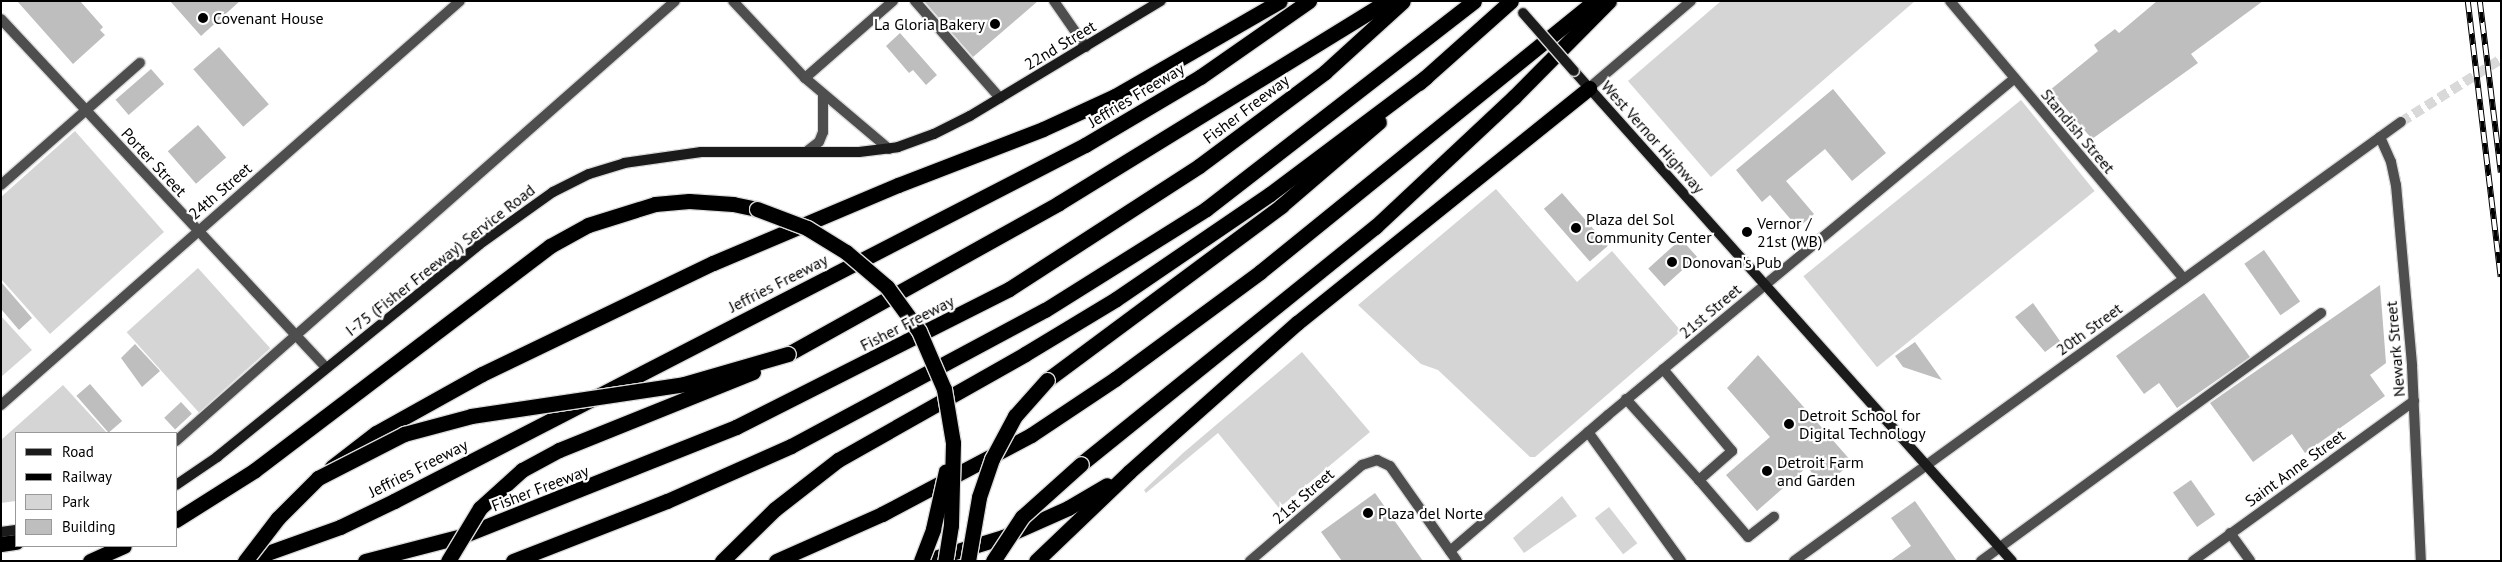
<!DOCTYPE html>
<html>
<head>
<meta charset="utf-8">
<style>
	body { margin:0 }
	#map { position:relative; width:2502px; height:562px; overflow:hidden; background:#fff; font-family:"PT Sans",sans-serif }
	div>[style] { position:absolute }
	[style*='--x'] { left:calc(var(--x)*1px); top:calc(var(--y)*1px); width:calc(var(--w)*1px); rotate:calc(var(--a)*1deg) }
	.green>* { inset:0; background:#d5d5d5; transform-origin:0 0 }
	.building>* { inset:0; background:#bebebe; transform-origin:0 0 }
	.street-tunnel>* { height:10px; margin-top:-5px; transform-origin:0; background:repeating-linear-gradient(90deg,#d9d9d9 0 10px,transparent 0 15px) }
	.roads { filter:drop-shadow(1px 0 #dbdbdb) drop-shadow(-1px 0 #dbdbdb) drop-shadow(0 1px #dbdbdb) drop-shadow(0 -1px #dbdbdb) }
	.lane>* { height:10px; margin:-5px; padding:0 5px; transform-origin:5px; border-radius:5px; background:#4e4e4e }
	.street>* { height:10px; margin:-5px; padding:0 5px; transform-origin:5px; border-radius:5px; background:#4e4e4e }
	.secondary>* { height:10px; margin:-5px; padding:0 5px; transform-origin:5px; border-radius:5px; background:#1b1b1b }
	.highway>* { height:15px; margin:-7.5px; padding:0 7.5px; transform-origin:7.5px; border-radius:7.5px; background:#000 }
	.rail>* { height:5.5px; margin-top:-2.75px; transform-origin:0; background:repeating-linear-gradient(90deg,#fff 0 11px,#000 0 22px); box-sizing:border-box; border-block:1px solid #000 }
	.bridges { filter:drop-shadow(1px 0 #dbdbdb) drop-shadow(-1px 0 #dbdbdb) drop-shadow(0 1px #dbdbdb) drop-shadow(0 -1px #dbdbdb) }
	.secondary-bridge>* { height:10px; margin:-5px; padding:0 5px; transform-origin:5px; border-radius:5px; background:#1b1b1b }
	.highway-bridge>* { height:15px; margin:-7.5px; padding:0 7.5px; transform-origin:7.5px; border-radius:7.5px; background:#000 }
	.dots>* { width:14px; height:14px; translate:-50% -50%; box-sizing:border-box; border:2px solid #fff; border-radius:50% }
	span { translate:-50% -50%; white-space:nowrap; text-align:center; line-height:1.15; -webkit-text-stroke:4.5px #fff; paint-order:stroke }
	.poi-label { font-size:16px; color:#000 }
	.left { translate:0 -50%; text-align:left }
	.right { translate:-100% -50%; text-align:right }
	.street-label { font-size:16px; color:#000 }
	.frame { position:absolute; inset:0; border:2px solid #000; pointer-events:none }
	.legend { position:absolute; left:15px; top:432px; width:162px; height:115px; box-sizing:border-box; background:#fff; border:1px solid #999; margin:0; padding:6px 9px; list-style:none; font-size:15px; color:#000 }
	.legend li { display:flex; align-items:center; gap:10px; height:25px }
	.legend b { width:25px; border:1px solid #999 }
</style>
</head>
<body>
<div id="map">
	<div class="green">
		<div style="clip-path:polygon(1721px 1px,1915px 1px,1711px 177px,1628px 81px)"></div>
		<div style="left:2021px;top:100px;width:117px;height:280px;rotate:51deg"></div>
		<div style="clip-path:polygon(75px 131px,164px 232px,50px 334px,1px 279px,1px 197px)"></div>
		<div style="clip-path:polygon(1496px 189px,1577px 282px,1612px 251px,1681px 331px,1535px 457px,1530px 457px,1438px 370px,1421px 364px,1358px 305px)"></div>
		<div style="left:198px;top:268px;width:108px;height:96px;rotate:48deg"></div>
		<div style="clip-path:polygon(1px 316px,32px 350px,1px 377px)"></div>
		<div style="clip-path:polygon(1302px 352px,1370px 432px,1279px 508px,1218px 433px,1146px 493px,1144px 490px,1183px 453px)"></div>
		<div style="clip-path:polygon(63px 385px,107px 433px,16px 433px,16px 501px,1px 503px,1px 440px)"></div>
		<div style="clip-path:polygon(1562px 496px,1577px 516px,1524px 553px,1513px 538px)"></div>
		<div style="left:1609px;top:507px;width:46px;height:18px;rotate:52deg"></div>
	</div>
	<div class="building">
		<div style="clip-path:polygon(17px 1px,80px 1px,103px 27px,100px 30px,105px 35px,73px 64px)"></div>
		<div style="clip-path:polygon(170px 1px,240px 1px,201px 36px)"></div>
		<div style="clip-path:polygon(924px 1px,1038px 1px,973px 57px)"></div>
		<div style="clip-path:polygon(2157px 1px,2263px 1px,2191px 54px,2198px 63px,2092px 139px,2050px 90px,2098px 51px,2094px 45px,2115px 29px,2119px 33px)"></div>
		<div style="clip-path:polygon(900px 33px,937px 75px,926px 85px,913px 70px,909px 73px,886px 46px)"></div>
		<div style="left:219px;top:47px;width:76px;height:34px;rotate:49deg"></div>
		<div style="left:151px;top:69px;width:20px;height:47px;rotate:49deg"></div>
		<div style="clip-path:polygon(1833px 89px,1886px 153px,1852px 181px,1825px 149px,1786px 181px,1814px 214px,1798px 228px,1770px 195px,1762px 202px,1736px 170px)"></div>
		<div style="left:198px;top:125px;width:43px;height:40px;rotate:49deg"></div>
		<div style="left:1562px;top:193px;width:70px;height:24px;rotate:49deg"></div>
		<div style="left:1681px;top:239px;width:24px;height:44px;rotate:48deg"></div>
		<div style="left:2264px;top:250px;width:63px;height:24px;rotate:55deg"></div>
		<div style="clip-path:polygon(1px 282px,32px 318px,19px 330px,1px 309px)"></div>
		<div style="clip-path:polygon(2380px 285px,2386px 363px,2370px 375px,2385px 396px,2305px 453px,2292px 434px,2253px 462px,2210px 403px)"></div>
		<div style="clip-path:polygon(2204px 293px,2250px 357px,2177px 408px,2159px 383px,2144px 394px,2116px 356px)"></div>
		<div style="clip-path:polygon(2033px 303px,2060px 341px,2045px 352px,2015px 317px)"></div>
		<div style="clip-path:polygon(1915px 342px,1942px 380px,1903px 367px,1895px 356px)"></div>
		<div style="clip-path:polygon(135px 344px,160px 371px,142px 387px,121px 358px)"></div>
		<div style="clip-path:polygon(1758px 355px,1852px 462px,1824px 487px,1807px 467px,1757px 511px,1726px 475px,1770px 437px,1727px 388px)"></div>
		<div style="left:90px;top:384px;width:49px;height:18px;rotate:49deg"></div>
		<div style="left:181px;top:402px;width:16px;height:23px;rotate:47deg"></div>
		<div style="left:2191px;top:480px;width:42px;height:22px;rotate:55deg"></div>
		<div style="clip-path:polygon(1375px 493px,1423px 561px,1342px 561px,1321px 532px)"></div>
		<div style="clip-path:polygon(1915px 501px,1957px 561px,1890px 561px,1911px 546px,1891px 518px)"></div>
	</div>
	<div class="street-tunnel">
		<div style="--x:2401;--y:122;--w:118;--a:-32.2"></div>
	</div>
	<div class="roads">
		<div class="lane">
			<div style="--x:915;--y:1;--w:129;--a:48.8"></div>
			<div style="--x:1;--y:185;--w:185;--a:-41.3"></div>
			<div style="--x:1626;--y:399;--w:109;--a:48"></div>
			<div style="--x:1699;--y:480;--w:44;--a:-41.3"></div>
			<div style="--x:1732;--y:451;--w:107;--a:-130.1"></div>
			<div style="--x:1588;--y:432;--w:159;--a:54.2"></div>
			<div style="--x:176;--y:441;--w:665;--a:-41.4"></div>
			<div style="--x:1699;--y:480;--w:75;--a:49.3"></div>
			<div style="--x:1748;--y:537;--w:33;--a:-38"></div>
			<div style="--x:2230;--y:533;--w:34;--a:54"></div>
			<div style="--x:1981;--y:561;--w:421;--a:-36.1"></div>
		</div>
		<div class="street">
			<div style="--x:733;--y:1;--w:105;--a:46.9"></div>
			<div style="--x:805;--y:78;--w:110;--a:40.2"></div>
			<div style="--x:1054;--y:1;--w:56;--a:55.2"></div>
			<div style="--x:1950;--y:1;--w:363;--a:49.9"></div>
			<div style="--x:1;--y:19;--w:477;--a:47"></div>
			<div style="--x:805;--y:78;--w:117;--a:-41.2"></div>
			<div style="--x:1589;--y:88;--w:134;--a:-40.5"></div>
			<div style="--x:2380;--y:137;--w:27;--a:66"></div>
			<div style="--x:2391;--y:162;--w:24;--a:78"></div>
			<div style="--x:2396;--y:185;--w:182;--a:84.9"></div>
			<div style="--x:2412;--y:366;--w:195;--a:87.4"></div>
			<div style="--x:806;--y:152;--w:16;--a:-38"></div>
			<div style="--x:819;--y:142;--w:11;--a:-68"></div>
			<div style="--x:823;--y:132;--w:38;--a:-90"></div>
			<div style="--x:1;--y:405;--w:611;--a:-41.35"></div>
			<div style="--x:1450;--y:551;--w:208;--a:-40.7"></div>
			<div style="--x:1608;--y:415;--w:528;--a:-39.63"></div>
			<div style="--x:1250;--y:561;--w:148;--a:-40.6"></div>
			<div style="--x:1362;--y:465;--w:16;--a:-18"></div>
			<div style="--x:1377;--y:460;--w:14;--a:25"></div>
			<div style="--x:1390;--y:466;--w:116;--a:54.8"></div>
			<div style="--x:1794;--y:561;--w:749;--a:-35.88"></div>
			<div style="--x:2193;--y:561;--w:273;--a:-35.9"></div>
		</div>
		<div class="secondary">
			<div style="--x:1574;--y:71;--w:657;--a:48.21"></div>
			<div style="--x:176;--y:485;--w:50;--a:-34.3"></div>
			<div style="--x:217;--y:457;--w:338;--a:-39"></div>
			<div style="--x:480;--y:244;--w:90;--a:-35.5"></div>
			<div style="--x:553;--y:192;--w:40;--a:-26.6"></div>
			<div style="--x:589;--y:174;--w:37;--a:-17"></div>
			<div style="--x:624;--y:163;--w:78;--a:-8.1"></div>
			<div style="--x:701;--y:152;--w:158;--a:0"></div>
			<div style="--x:859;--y:152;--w:39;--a:-7"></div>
			<div style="--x:898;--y:147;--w:38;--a:-20"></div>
			<div style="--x:934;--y:134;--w:40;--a:-26.6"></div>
			<div style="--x:970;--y:116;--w:223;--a:-31.1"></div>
			<div style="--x:1;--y:532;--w:15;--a:-8"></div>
		</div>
		<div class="highway">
			<div style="--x:1419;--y:83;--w:123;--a:-41.7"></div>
			<div style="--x:788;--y:354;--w:310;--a:-29.1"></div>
			<div style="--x:1059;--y:203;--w:385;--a:-31.6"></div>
			<div style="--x:1047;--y:380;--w:292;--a:-36.6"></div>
			<div style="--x:1281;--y:206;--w:129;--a:-40.6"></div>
			<div style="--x:1081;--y:464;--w:378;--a:-38.9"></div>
			<div style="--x:1375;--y:227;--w:190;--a:-43.1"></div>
			<div style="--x:1514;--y:97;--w:135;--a:-45.3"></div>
			<div style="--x:332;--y:467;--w:56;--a:-37.7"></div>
			<div style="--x:376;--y:433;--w:121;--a:-29.1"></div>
			<div style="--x:482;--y:374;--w:256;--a:-25.7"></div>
			<div style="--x:713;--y:263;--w:201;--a:-22.9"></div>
			<div style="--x:898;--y:185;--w:155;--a:-21.1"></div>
			<div style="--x:1043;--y:129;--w:79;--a:-24.6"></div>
			<div style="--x:1115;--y:96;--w:190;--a:-29.9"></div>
			<div style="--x:176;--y:520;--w:93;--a:-32.3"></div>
			<div style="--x:255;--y:470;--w:370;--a:-37.2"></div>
			<div style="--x:550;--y:246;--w:43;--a:-28.9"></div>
			<div style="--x:588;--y:225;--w:70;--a:-17.4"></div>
			<div style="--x:655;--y:204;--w:34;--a:-5"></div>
			<div style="--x:689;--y:201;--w:44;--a:3.9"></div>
			<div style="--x:733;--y:204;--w:25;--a:12"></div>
			<div style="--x:1;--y:544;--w:15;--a:-8"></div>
			<div style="--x:90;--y:561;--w:37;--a:-24"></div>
			<div style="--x:245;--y:561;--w:101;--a:-19.7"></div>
			<div style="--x:340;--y:527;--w:60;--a:-25.7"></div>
			<div style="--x:394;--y:501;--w:777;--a:-27.26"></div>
			<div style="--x:1085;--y:145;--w:134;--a:-30.6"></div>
			<div style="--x:1200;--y:77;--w:133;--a:-34.9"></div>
			<div style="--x:365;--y:561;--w:100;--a:-14.5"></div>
			<div style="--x:462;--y:536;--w:295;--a:-21.7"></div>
			<div style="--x:736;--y:427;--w:306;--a:-26.8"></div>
			<div style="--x:1009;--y:289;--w:226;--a:-32.9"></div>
			<div style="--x:1199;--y:166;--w:157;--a:-36.7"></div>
			<div style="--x:1325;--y:72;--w:105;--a:-42.3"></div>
			<div style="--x:513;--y:561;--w:165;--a:-21.3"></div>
			<div style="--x:667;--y:501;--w:136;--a:-23.9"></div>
			<div style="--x:791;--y:446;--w:288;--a:-28.2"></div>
			<div style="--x:1045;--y:310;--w:190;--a:-32.1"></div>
			<div style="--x:1206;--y:209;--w:339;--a:-37.8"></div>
			<div style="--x:722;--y:561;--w:74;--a:-44.5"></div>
			<div style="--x:775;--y:509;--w:80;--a:-37.9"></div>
			<div style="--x:838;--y:460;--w:215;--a:-29.5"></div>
			<div style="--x:1025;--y:354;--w:106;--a:-31.1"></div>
			<div style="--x:1116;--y:299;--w:186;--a:-34.3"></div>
			<div style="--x:1270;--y:194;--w:195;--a:-36.9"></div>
			<div style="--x:776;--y:561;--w:116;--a:-23.9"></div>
			<div style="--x:882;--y:514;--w:169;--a:-27.9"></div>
			<div style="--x:1031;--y:435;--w:101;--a:-33.7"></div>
			<div style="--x:1115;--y:379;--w:180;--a:-36.4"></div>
			<div style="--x:1260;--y:272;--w:431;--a:-39"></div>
			<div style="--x:925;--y:561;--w:82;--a:-17.1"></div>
			<div style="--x:1003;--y:537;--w:71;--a:-24"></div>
			<div style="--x:1068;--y:508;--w:45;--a:-30.5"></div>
			<div style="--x:1036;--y:561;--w:129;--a:-43.7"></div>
			<div style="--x:1129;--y:472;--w:225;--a:-41.6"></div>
			<div style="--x:1297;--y:323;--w:375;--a:-38.8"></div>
		</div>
	</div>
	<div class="rail">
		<div style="--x:2468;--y:1;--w:278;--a:83.2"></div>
		<div style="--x:2480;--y:1;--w:173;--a:83"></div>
	</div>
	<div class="bridges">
		<div class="secondary-bridge">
			<div style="--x:1523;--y:13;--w:77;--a:48.7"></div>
		</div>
		<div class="highway-bridge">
			<div style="--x:757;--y:209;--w:53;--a:20.8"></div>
			<div style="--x:807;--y:228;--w:46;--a:31.6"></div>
			<div style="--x:846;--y:252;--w:54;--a:40.5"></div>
			<div style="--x:887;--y:287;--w:54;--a:54"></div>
			<div style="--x:919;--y:331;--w:63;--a:66.7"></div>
			<div style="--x:944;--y:389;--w:55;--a:80.5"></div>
			<div style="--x:953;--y:443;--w:82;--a:91.4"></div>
			<div style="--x:951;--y:525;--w:36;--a:99"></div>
			<div style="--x:245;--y:561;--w:54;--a:-52.5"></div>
			<div style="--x:278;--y:518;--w:57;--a:-45"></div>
			<div style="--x:318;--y:478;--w:97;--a:-27.1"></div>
			<div style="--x:404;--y:434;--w:69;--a:-15"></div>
			<div style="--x:471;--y:416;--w:215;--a:-8.5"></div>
			<div style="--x:684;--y:384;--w:108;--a:-16.1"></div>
			<div style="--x:448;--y:561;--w:62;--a:-58.9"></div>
			<div style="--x:480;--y:508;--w:57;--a:-42.1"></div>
			<div style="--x:522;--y:470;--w:42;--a:-28.4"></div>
			<div style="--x:559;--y:450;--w:209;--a:-21.9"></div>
			<div style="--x:921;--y:561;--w:34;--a:-69"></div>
			<div style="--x:933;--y:529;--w:59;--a:-77.4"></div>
			<div style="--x:968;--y:561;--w:65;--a:-80.2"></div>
			<div style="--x:979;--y:497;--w:40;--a:-71.1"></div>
			<div style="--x:992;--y:459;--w:49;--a:-61.9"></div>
			<div style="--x:1015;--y:416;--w:48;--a:-48.4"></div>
			<div style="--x:993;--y:561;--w:53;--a:-56.6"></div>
			<div style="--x:1022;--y:517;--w:79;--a:-41.9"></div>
		</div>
	</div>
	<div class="dots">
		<div style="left:203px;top:18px;background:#000"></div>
		<div style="left:995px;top:24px;background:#000"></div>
		<div style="left:1576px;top:228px;background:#000"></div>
		<div style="left:1747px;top:232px;background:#000"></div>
		<div style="left:1672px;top:262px;background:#000"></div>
		<div style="left:1789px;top:424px;background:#000"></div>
		<div style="left:1767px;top:471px;background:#000"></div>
		<div style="left:1368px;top:513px;background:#000"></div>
	</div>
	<div class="poi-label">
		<span class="left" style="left:213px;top:18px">Covenant House</span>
		<span class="right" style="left:985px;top:24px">La Gloria Bakery</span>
		<span class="left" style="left:1586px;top:228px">Plaza del Sol<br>Community Center</span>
		<span class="left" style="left:1757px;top:232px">Vernor /<br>21st (WB)</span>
		<span class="left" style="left:1682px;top:262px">Donovan's Pub</span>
		<span class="left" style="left:1799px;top:424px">Detroit School for<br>Digital Technology</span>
		<span class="left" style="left:1777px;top:471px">Detroit Farm<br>and Garden</span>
		<span class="left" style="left:1378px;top:513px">Plaza del Norte</span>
	</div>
	<div class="street-label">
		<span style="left:1060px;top:45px;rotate:-31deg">22nd Street</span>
		<span style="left:1136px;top:95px;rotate:-31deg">Jeffries Freeway</span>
		<span style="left:1246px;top:109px;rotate:-37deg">Fisher Freeway</span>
		<span style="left:2078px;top:131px;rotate:50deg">Standish Street</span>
		<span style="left:1653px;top:137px;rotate:48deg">West Vernor Highway</span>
		<span style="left:154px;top:162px;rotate:47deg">Porter Street</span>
		<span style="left:220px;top:191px;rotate:-41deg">24th Street</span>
		<span style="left:440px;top:260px;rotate:-38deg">I-75 (Fisher Freeway) Service Road</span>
		<span style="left:778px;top:283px;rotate:-27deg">Jeffries Freeway</span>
		<span style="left:1710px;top:311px;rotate:-40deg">21st Street</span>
		<span style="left:907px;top:323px;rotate:-27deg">Fisher Freeway</span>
		<span style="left:2089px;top:329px;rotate:-36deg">20th Street</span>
		<span style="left:2395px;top:349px;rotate:-95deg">Newark Street</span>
		<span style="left:418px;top:468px;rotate:-27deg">Jeffries Freeway</span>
		<span style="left:2295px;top:468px;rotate:-36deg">Saint Anne Street</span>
		<span style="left:540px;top:488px;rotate:-21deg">Fisher Freeway</span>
		<span style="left:1303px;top:496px;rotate:-41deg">21st Street</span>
	</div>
	<div class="frame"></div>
	<ul class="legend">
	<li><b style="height:6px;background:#1b1b1b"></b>Road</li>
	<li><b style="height:6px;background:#000"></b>Railway</li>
	<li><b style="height:14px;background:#d5d5d5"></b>Park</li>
	<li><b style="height:14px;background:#bebebe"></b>Building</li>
	</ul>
</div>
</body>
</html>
